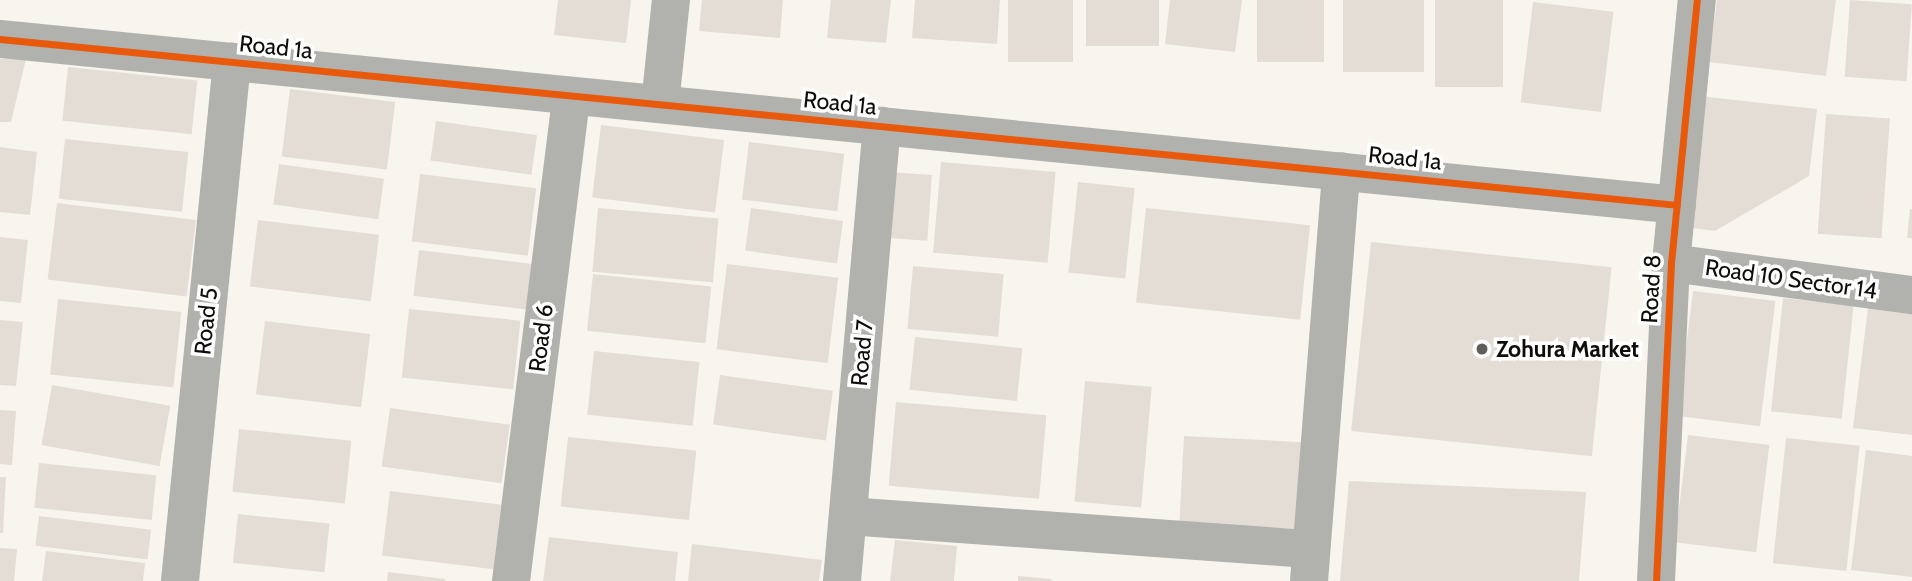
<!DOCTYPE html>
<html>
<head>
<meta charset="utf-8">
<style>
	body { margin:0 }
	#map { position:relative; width:1912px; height:581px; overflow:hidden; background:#f7f5ee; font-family:Cabin,sans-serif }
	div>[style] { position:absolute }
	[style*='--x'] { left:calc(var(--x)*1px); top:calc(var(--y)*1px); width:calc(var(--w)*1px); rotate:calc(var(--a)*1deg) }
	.building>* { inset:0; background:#e4ddd6; transform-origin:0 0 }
	.minor>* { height:38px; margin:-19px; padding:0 19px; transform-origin:19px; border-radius:19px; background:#b1b1ae }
	.cycleway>* { height:7px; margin:-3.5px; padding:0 3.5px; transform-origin:3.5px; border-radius:3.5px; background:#e8590c }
	.dots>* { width:19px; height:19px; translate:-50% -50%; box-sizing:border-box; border:4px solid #fff; border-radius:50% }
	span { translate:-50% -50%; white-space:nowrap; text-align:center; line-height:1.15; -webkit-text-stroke:7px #fff; paint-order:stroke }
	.street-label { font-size:23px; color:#0f0d09 }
	.poi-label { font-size:23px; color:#0f0d09; font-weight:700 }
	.left { translate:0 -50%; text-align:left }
</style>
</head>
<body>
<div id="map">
	<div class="building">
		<div style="clip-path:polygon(558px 0,631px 0,626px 43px,554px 35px)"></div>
		<div style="clip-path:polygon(702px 0,783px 0,780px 38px,699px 31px)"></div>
		<div style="clip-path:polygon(831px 0,891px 0,886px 43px,827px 38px)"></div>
		<div style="clip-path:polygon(915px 0,1000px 0,997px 44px,912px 38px)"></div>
		<div style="left:1008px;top:0;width:65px;height:62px"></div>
		<div style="left:1086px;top:0;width:73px;height:46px"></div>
		<div style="clip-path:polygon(1170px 0,1242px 0,1235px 52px,1165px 44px)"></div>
		<div style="left:1257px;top:0;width:67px;height:62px"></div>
		<div style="left:1343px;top:0;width:81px;height:72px"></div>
		<div style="left:1435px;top:0;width:68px;height:87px"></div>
		<div style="clip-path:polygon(1717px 0,1836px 0,1826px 76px,1709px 62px)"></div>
		<div style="left:1850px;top:0;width:62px;height:77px;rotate:4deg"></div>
		<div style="left:1533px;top:2px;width:81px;height:101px;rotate:7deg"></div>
		<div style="clip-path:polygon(0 59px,26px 59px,11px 122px,0 122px)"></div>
		<div style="left:68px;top:67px;width:130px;height:54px;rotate:6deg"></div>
		<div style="left:290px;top:89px;width:106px;height:68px;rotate:7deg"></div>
		<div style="clip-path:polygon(1699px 96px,1817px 109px,1809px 176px,1715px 231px,1684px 227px)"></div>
		<div style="left:1826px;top:114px;width:64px;height:120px;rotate:4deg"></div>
		<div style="left:436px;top:121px;width:102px;height:40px;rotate:8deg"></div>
		<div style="left:601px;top:125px;width:124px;height:73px;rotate:7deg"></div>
		<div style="left:65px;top:139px;width:124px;height:60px;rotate:6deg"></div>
		<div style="left:749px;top:142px;width:96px;height:58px;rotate:7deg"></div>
		<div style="clip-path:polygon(0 147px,37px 152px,30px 215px,0 212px)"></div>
		<div style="left:941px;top:162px;width:115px;height:91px;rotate:5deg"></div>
		<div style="left:279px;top:164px;width:106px;height:41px;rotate:8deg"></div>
		<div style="left:889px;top:172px;width:43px;height:66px;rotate:4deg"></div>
		<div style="left:420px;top:174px;width:117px;height:68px;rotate:7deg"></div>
		<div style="left:1078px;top:182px;width:57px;height:91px;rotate:6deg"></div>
		<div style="left:57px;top:203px;width:140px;height:77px;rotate:7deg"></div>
		<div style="left:598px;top:208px;width:121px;height:64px;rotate:5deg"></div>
		<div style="left:751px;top:208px;width:93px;height:43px;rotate:8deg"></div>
		<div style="left:1146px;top:208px;width:165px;height:95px;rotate:6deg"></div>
		<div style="clip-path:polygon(1910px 209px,1912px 209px,1912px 238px,1907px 238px)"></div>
		<div style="left:258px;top:220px;width:122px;height:67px;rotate:7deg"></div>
		<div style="clip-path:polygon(0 237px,28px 240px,21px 303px,0 301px)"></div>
		<div style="left:1371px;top:242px;width:242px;height:190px;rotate:6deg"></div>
		<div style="left:419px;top:250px;width:116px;height:46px;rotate:7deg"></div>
		<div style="left:727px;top:264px;width:112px;height:86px;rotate:7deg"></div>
		<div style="left:913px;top:266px;width:91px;height:63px;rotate:5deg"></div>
		<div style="left:593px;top:274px;width:119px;height:57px;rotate:6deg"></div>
		<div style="left:1693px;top:291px;width:83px;height:126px;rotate:7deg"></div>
		<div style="left:1783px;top:298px;width:71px;height:114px;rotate:6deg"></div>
		<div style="left:58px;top:299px;width:124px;height:76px;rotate:6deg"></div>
		<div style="clip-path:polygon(1868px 308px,1912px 314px,1912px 435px,1853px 428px)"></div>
		<div style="left:409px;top:309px;width:112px;height:69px;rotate:6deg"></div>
		<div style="clip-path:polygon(0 320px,23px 322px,16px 386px,0 385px)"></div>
		<div style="left:265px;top:321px;width:106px;height:74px;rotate:7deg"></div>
		<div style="left:915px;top:337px;width:108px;height:53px;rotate:6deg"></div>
		<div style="left:594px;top:351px;width:106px;height:64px;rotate:6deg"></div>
		<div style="left:720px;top:375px;width:114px;height:50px;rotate:8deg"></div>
		<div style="left:1085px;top:381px;width:67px;height:121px;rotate:5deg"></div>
		<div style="left:52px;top:385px;width:120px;height:61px;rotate:10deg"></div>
		<div style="left:896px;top:402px;width:151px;height:84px;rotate:5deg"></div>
		<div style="left:390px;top:408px;width:121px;height:59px;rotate:8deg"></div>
		<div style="clip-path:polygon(0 410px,16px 411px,12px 465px,0 464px)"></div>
		<div style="left:239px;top:429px;width:113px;height:63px;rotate:6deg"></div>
		<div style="left:1688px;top:435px;width:82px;height:108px;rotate:7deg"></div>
		<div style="left:1184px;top:436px;width:122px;height:87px;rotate:3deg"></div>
		<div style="left:568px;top:437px;width:129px;height:70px;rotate:6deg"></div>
		<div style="left:1786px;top:438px;width:74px;height:126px;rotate:6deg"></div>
		<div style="clip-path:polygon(1866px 450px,1912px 456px,1912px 577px,1851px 570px)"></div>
		<div style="left:39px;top:463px;width:118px;height:45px;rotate:6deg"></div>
		<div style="clip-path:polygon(0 477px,6px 477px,3px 533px,0 533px)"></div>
		<div style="clip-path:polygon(1349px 481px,1586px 492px,1579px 581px,1340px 581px)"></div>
		<div style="left:390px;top:491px;width:112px;height:65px;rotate:7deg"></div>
		<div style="left:238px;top:514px;width:92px;height:49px;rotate:6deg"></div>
		<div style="left:39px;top:516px;width:113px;height:30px;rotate:7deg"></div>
		<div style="clip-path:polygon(549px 537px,678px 552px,675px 581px,543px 581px)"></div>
		<div style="clip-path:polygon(895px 540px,957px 546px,954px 581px,890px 581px)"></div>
		<div style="clip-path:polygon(692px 544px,822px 560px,819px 581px,688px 581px)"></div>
		<div style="clip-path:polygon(0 548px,17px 549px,14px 581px,0 581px)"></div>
		<div style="clip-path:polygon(46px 551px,145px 563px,143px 581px,42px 581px)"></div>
		<div style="clip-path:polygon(388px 572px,445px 579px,445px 581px,387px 581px)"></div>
		<div style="clip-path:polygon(1018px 576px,1052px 579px,1051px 581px,1018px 581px)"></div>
	</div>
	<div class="minor">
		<div style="--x:0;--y:39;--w:1685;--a:5.65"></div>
		<div style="--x:660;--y:104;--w:105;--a:-84"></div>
		<div style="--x:1671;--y:263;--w:243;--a:7.6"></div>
		<div style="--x:848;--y:516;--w:464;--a:4.1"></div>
		<div style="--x:180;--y:581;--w:522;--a:-84.28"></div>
		<div style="--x:511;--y:581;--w:489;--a:-82.9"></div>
		<div style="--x:842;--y:581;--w:457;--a:-85"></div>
		<div style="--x:1309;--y:581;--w:411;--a:-85.5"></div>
		<div style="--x:1656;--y:581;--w:318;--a:-87.3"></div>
		<div style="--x:1671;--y:263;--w:264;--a:-84.4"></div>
	</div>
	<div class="cycleway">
		<div style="--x:0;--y:39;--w:1685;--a:5.65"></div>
		<div style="--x:1656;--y:581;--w:318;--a:-87.3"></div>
		<div style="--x:1671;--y:263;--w:264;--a:-84.4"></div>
	</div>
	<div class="dots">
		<div style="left:1482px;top:349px;background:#605e59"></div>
	</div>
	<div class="street-label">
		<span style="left:276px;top:47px;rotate:6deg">Road 1a</span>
		<span style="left:840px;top:103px;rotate:6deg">Road 1a</span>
		<span style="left:1405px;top:158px;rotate:6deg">Road 1a</span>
		<span style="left:1791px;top:279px;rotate:8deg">Road 10 Sector 14</span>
		<span style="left:1651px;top:289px;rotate:-87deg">Road 8</span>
		<span style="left:206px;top:321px;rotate:-84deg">Road 5</span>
		<span style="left:541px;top:338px;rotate:-83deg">Road 6</span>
		<span style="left:862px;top:353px;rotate:-85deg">Road 7</span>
	</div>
	<div class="poi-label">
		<span class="left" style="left:1496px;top:349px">Zohura Market</span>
	</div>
</div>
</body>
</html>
